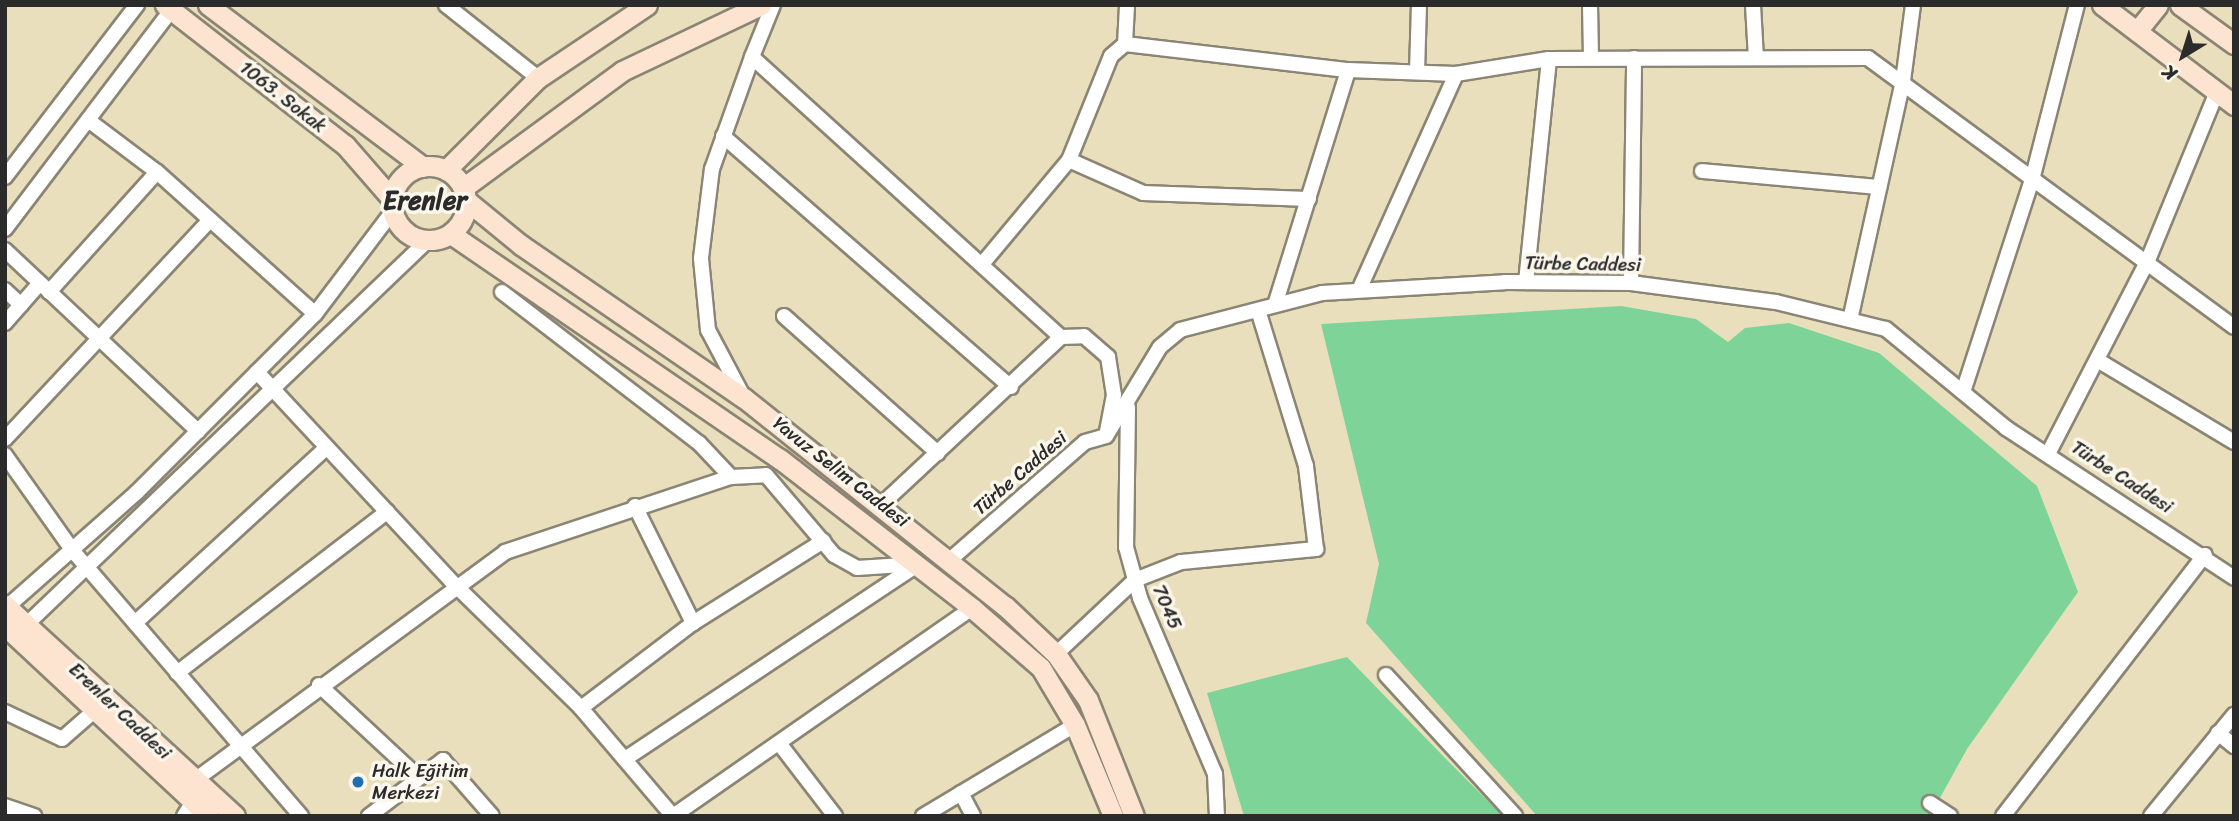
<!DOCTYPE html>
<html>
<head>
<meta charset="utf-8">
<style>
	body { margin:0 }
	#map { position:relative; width:2239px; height:821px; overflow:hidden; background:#eadfbc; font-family:Sriracha,sans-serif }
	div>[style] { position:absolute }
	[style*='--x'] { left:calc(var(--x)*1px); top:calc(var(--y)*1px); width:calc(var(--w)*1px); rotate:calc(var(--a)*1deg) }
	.green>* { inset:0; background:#7ed498 }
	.roads { filter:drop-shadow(2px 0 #8a8574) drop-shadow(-2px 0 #8a8574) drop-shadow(0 2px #8a8574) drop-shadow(0 -2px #8a8574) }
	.minor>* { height:14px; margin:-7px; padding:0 7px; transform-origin:7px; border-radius:7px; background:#fff }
	.secondary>* { height:19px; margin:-9.5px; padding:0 9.5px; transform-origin:9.5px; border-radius:9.5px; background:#fde4d1 }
	.secondary>.ring { margin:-9.5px; padding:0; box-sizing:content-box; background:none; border:19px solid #fde4d1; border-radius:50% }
	.dots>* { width:19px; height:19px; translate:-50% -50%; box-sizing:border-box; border:4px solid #fbf7ec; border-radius:50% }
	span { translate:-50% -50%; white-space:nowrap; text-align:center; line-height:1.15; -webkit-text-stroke:7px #fbf7ec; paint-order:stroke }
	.street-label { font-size:19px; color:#2b2b2b }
	.poi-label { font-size:19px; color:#2b2b2b }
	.left { translate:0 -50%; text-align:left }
	.district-label { font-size:26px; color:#2b2b2b; font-weight:700 }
	.frame { position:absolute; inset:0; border:7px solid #2b2b2b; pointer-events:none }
	.north { position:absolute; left:2148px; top:21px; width:70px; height:70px; -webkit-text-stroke:5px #fbf7ec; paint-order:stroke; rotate:218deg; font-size:19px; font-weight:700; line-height:28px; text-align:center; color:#2b2b2b }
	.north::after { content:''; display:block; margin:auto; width:24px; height:32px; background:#2b2b2b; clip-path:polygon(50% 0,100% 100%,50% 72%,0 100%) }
</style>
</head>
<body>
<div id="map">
	<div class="green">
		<div style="clip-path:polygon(1621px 306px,1696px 319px,1728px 342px,1745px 328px,1789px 323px,1879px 353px,2037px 486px,2078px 592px,1967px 749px,1930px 816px,1537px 816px,1366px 623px,1379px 564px,1321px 324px)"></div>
		<div style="clip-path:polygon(1347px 657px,1446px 759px,1503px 816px,1244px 816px,1207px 693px)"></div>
	</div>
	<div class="roads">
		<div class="minor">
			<div style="--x:446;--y:5;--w:117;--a:38.4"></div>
			<div style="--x:1590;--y:5;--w:53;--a:88.9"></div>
			<div style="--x:1753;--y:5;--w:53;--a:86.8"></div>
			<div style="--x:1125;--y:44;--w:39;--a:-87"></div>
			<div style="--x:752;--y:57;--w:56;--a:-68"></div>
			<div style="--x:1417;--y:72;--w:67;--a:-88.3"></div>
			<div style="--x:88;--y:120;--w:86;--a:37"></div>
			<div style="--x:157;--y:172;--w:212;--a:41.9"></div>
			<div style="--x:723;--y:136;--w:382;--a:41.1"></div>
			<div style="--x:1069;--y:160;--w:81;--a:24"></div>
			<div style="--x:1143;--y:193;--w:166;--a:2.1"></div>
			<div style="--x:1702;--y:171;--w:178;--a:5.2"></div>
			<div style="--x:5;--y:177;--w:217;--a:-52.5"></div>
			<div style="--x:5;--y:229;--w:281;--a:-52.8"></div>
			<div style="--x:5;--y:250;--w:265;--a:43.2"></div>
			<div style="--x:983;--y:263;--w:134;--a:-50.1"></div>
			<div style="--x:1069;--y:160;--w:112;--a:-68"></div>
			<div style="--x:1111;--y:56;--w:18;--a:-41"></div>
			<div style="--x:1125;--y:44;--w:225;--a:6.7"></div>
			<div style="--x:1348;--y:70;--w:108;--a:2.1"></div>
			<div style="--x:1456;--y:74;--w:94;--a:-9.2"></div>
			<div style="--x:1549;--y:59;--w:319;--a:-0.2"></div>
			<div style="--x:1868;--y:58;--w:454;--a:36.3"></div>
			<div style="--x:1526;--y:282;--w:224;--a:-84.1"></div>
			<div style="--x:1631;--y:283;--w:225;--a:-89.2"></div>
			<div style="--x:5;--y:290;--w:22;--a:43"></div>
			<div style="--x:1359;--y:290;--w:237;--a:-65.8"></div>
			<div style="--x:49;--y:292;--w:161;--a:-48"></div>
			<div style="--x:502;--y:292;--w:248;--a:37.5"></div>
			<div style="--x:699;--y:443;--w:47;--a:46.7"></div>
			<div style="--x:1275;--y:305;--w:246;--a:-72.7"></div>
			<div style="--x:784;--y:316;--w:206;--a:41.7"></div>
			<div style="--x:1850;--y:320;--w:245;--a:-77.5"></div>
			<div style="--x:1903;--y:81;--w:77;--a:-82.5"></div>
			<div style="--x:5;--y:323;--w:53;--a:-48.8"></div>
			<div style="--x:2099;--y:361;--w:157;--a:31"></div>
			<div style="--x:257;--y:372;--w:292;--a:47.1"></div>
			<div style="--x:456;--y:586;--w:175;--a:44.3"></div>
			<div style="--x:581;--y:708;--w:142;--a:49.6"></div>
			<div style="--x:1963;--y:392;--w:227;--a:-72"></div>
			<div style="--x:2033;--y:176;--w:177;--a:-75.6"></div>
			<div style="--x:743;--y:396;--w:75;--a:-117.9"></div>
			<div style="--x:708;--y:330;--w:72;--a:-95.6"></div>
			<div style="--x:701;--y:258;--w:90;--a:-83"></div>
			<div style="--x:712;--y:169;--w:119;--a:-70.3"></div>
			<div style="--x:752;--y:57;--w:417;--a:42.2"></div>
			<div style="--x:1061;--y:337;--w:23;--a:-2"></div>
			<div style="--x:1084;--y:336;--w:32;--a:41"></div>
			<div style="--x:1108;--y:357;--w:38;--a:81"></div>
			<div style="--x:1114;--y:395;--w:38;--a:101"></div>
			<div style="--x:1128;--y:407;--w:140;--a:90.8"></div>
			<div style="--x:1126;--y:547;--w:53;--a:74.6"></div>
			<div style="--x:1140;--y:598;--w:191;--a:66.9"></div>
			<div style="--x:1215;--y:774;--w:42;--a:87.3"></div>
			<div style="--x:5;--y:439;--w:300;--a:-46.9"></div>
			<div style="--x:2049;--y:452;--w:216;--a:-62.7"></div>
			<div style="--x:2148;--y:260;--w:182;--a:-67.7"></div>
			<div style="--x:5;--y:455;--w:118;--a:54.7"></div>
			<div style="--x:73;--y:551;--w:350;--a:49.3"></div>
			<div style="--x:882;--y:504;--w:245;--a:-43"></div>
			<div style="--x:635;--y:506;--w:131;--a:63.6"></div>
			<div style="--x:952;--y:558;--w:176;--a:-41.1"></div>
			<div style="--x:1085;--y:442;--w:22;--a:-16"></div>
			<div style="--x:1106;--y:436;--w:104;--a:-58.8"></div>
			<div style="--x:1160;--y:347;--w:26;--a:-40"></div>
			<div style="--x:1180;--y:330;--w:147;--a:-14.6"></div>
			<div style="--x:1322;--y:293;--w:183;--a:-3.4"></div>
			<div style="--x:1505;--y:282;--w:126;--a:0.5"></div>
			<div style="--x:1631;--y:283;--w:146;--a:7.5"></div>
			<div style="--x:1776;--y:302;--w:113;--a:13.8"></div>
			<div style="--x:1886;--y:329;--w:156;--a:39.5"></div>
			<div style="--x:2006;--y:428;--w:273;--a:33.3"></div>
			<div style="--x:7;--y:607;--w:172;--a:-41.5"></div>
			<div style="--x:136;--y:493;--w:253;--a:-45"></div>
			<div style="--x:315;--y:314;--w:129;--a:-52.9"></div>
			<div style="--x:135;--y:623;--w:260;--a:-42.5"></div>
			<div style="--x:26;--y:625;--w:555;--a:-43.76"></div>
			<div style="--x:1056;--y:654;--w:108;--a:-43.1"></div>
			<div style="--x:1135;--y:580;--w:49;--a:-21.4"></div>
			<div style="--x:1181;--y:562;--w:136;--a:-5.5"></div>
			<div style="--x:1316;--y:549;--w:84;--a:-96.9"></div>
			<div style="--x:1306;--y:466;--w:163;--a:-107.1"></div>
			<div style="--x:177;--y:673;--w:265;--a:-37.5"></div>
			<div style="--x:1386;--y:675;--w:191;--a:47.5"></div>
			<div style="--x:319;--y:685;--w:135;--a:42.9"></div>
			<div style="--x:581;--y:708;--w:141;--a:-37.2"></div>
			<div style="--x:693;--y:623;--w:154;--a:-32.2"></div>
			<div style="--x:5;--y:712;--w:63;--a:25.3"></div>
			<div style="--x:62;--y:739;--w:43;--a:-41.2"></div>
			<div style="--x:2218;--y:733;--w:21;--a:39"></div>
			<div style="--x:779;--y:743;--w:92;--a:52.5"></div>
			<div style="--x:625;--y:759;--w:347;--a:-33.6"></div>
			<div style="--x:195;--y:780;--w:385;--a:-36.3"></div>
			<div style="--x:505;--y:552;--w:238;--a:-18.4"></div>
			<div style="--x:731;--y:477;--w:35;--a:-3"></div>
			<div style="--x:766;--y:475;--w:105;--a:49.6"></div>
			<div style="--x:834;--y:555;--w:26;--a:29"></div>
			<div style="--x:857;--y:568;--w:61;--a:-3.8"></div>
			<div style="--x:961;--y:793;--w:26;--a:62"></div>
			<div style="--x:1930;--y:803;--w:24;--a:33"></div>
			<div style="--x:5;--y:806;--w:31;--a:19"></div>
			<div style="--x:184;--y:816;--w:26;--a:-58"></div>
			<div style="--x:369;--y:816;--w:93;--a:-37.1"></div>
			<div style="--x:443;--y:760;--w:74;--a:48.8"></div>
			<div style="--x:673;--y:816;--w:364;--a:-34.8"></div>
			<div style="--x:923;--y:816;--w:177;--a:-30.9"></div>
			<div style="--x:2003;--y:816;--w:330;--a:-52.3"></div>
			<div style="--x:2151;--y:816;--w:131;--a:-50.6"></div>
		</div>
		<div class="secondary">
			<div style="--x:165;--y:5;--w:228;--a:37.9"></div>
			<div style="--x:345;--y:145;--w:72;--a:49"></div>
			<div style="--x:208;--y:5;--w:269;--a:37"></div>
			<div style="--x:2102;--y:5;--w:166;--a:37.1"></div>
			<div style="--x:2180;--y:5;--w:67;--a:35.8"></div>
			<div style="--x:2137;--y:31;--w:33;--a:-51"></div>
			<div class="ring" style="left:392px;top:166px;width:55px;height:55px"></div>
			<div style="--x:446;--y:170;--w:130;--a:-45"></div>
			<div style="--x:538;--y:78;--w:131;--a:-33.8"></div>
			<div style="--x:463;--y:188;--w:197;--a:-36.3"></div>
			<div style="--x:622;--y:71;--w:154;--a:-25.4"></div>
			<div style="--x:466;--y:200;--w:71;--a:39.3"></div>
			<div style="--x:521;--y:245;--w:270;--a:34.5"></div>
			<div style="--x:744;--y:398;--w:334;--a:38.6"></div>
			<div style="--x:1005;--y:606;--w:70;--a:43.3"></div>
			<div style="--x:1056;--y:654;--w:56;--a:55.2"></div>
			<div style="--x:1088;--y:700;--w:125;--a:68.4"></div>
			<div style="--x:451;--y:234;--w:399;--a:34.4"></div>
			<div style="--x:780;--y:459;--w:243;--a:37.8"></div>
			<div style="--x:972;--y:608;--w:91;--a:41"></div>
			<div style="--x:1041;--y:668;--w:66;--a:59.2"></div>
			<div style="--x:1075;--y:725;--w:99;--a:67.3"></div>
			<div style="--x:5;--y:605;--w:312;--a:42.5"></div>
			<div style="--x:5;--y:626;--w:279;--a:43"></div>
		</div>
	</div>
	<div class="dots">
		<div style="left:358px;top:782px;background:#1f6fb2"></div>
	</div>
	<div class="street-label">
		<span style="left:283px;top:97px;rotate:38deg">1063. Sokak</span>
		<span style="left:1583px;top:264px;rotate:1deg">Türbe Caddesi</span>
		<span style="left:841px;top:472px;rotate:38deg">Yavuz Selim Caddesi</span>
		<span style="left:1020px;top:473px;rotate:-41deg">Türbe Caddesi</span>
		<span style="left:2122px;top:477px;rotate:33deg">Türbe Caddesi</span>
		<span style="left:1167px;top:607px;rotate:67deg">7045</span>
		<span style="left:120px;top:711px;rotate:43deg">Erenler Caddesi</span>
	</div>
	<div class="poi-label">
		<span class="left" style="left:372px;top:782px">Halk Eğitim<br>Merkezi</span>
	</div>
	<div class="district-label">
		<span style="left:425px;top:201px">Erenler</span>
	</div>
	<div class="frame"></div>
	<div class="north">K</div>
</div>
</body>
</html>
